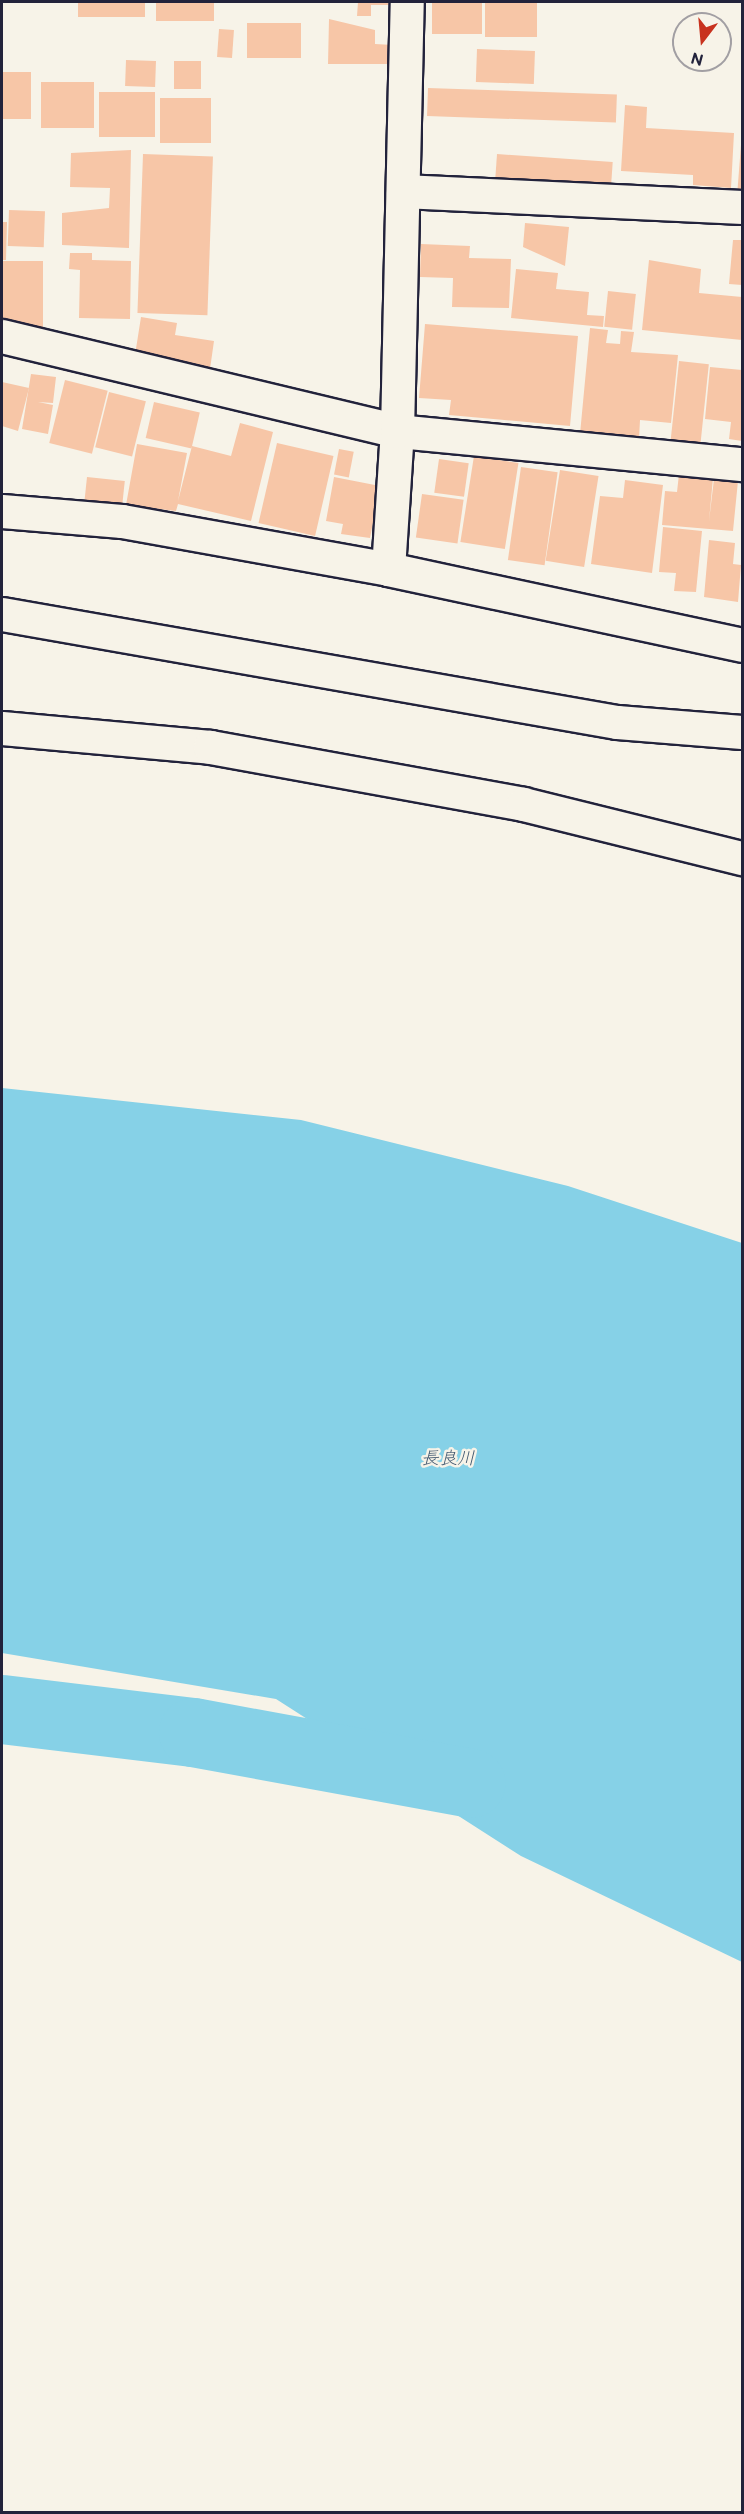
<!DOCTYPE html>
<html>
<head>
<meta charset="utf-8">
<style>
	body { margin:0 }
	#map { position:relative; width:744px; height:2514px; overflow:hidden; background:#f7f3e8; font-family:"Balsamiq Sans","Klee One",sans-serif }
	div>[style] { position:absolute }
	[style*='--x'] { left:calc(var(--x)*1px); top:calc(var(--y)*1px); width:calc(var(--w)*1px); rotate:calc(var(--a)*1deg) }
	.water>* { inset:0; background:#86d1e7 }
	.river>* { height:69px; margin:-34.5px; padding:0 34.5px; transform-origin:34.5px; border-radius:34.5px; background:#86d1e7 }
	.building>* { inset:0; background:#f7c6a7; transform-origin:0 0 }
	.roads { filter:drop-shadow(2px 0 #22223b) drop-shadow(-2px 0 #22223b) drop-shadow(0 2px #22223b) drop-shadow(0 -2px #22223b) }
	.minor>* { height:33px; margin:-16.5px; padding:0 16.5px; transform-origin:16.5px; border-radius:16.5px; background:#f7f3e8 }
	span { translate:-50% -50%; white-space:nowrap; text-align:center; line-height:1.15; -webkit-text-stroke:5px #f7f3e8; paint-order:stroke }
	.water-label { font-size:18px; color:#40576f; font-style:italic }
	.frame { position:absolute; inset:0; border:3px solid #22223b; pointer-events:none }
	.north { position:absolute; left:672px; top:12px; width:60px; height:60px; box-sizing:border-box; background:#f7f3e8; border:2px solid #a29fa3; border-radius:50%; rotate:196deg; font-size:16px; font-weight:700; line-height:24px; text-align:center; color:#22223b }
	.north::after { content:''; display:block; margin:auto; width:21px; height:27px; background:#c8321e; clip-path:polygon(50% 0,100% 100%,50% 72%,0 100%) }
</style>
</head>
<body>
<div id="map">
	<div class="water">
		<div style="clip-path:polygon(2px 1088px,301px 1120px,568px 1186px,742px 1243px,742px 1962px,521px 1856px,276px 1699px,2px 1653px)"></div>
	</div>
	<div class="river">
		<div style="--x:2;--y:1709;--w:192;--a:6.9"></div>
		<div style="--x:193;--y:1732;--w:282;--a:10.4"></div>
	</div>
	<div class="building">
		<div style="left:78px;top:2px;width:67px;height:15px"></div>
		<div style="left:156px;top:2px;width:58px;height:19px"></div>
		<div style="clip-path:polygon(358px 2px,395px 2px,395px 5px,371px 5px,371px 16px,357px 16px)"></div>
		<div style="left:432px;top:2px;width:50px;height:32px"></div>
		<div style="left:485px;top:2px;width:52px;height:35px"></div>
		<div style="clip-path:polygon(329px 19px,375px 30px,375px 44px,393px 45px,393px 64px,328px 64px)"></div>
		<div style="left:247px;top:23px;width:54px;height:35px"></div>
		<div style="left:219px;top:29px;width:15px;height:28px;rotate:4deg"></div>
		<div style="left:477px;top:49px;width:58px;height:33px;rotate:2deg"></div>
		<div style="left:126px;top:60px;width:30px;height:26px;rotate:2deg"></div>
		<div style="left:174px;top:61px;width:27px;height:28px"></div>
		<div style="left:2px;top:72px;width:29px;height:47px"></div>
		<div style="left:41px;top:82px;width:53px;height:46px"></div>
		<div style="left:428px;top:88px;width:189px;height:28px;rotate:2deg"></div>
		<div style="left:99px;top:92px;width:56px;height:45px"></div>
		<div style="left:160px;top:98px;width:51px;height:45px"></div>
		<div style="clip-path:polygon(625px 105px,647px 107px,646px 128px,734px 133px,731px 188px,693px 185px,693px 175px,621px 171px)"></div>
		<div style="clip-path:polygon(741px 145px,742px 145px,742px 197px,737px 196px)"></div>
		<div style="clip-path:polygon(131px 150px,129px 248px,62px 245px,62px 213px,109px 208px,110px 188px,70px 187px,71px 153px)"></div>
		<div style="left:143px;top:154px;width:70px;height:159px;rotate:2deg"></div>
		<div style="left:497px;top:154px;width:116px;height:24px;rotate:4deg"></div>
		<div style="left:9px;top:210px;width:36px;height:36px;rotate:2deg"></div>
		<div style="clip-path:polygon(2px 222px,7px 222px,6px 260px,2px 260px)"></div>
		<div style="clip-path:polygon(525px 223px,569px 227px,565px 266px,523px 247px)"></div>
		<div style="clip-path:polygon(733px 240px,742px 240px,742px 285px,729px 284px)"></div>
		<div style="clip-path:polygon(421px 244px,470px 246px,469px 258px,511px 259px,509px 308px,452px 307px,453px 278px,420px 277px)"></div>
		<div style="clip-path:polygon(70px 253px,92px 253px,92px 260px,131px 261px,130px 319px,79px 318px,80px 270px,69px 269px)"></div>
		<div style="clip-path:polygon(649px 260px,701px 269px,699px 293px,742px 297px,742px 340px,642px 330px)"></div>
		<div style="left:2px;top:261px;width:41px;height:69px"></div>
		<div style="clip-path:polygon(516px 269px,558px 273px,556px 289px,589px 292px,587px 315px,604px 316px,603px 327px,511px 318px)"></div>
		<div style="left:608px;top:291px;width:28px;height:36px;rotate:6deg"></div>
		<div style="clip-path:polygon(141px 317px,177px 323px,175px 335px,214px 341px,209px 376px,168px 370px,169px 359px,135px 355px)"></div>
		<div style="clip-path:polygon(425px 324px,578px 336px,570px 426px,449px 415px,451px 400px,419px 398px)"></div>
		<div style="clip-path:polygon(590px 328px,608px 330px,606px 343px,620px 344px,621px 331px,634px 332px,631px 352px,678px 355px,671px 423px,640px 420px,639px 439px,580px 434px)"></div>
		<div style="left:679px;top:361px;width:30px;height:81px;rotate:6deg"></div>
		<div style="clip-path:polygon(710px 367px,742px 370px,742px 441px,729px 439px,731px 422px,705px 419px)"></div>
		<div style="clip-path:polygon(31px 374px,56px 377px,53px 403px,38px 402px,53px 405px,48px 434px,22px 429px)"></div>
		<div style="left:65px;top:380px;width:44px;height:65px;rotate:14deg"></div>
		<div style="clip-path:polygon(2px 382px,29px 388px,18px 431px,2px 426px)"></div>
		<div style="left:109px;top:392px;width:38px;height:57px;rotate:14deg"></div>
		<div style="left:154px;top:402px;width:47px;height:37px;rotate:13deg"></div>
		<div style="clip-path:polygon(240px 423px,273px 432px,251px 521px,178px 504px,176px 511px,126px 505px,137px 444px,187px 453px,178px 501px,192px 446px,231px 456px)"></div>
		<div style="left:277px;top:443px;width:58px;height:82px;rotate:13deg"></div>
		<div style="left:339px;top:449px;width:15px;height:26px;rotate:11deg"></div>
		<div style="left:474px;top:456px;width:45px;height:87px;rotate:9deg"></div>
		<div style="left:439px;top:459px;width:30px;height:34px;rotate:8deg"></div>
		<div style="left:521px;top:467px;width:37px;height:94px;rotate:8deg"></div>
		<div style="left:560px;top:470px;width:39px;height:92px;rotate:9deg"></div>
		<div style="clip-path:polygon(679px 474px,713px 478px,709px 521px,714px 479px,738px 481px,733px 531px,662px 525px,665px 491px,677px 492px)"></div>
		<div style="left:87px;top:477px;width:38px;height:23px;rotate:6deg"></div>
		<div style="clip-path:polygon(334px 477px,380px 486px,370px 538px,341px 534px,343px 524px,326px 521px)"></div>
		<div style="clip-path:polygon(625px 480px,663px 485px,652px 573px,591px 564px,600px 496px,623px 498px)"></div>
		<div style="left:422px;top:494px;width:42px;height:44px;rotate:8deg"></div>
		<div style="clip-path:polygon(663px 527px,702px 531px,696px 592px,674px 591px,676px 573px,659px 572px)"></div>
		<div style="clip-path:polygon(709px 540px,735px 543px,733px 564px,741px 565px,738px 602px,704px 597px)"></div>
	</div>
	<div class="roads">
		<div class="minor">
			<div style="--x:403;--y:191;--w:339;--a:2.7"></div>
			<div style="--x:2;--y:336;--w:406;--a:13.5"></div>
			<div style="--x:397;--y:431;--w:347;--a:5.5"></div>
			<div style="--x:2;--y:511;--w:120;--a:4.8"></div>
			<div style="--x:122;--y:521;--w:270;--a:10.2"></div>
			<div style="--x:388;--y:569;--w:362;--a:12.1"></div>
			<div style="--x:388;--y:569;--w:138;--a:-86.3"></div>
			<div style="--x:397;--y:431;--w:429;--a:-88.7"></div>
			<div style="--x:2;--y:614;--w:624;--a:9.96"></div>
			<div style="--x:617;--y:722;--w:125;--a:4.6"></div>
			<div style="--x:2;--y:728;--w:209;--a:5.2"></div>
			<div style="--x:210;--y:747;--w:318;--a:10.3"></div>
			<div style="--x:523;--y:804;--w:226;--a:13.9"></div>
		</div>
	</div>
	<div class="water-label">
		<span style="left:448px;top:1459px">長良川</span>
	</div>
	<div class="frame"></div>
	<div class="north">N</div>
</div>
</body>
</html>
